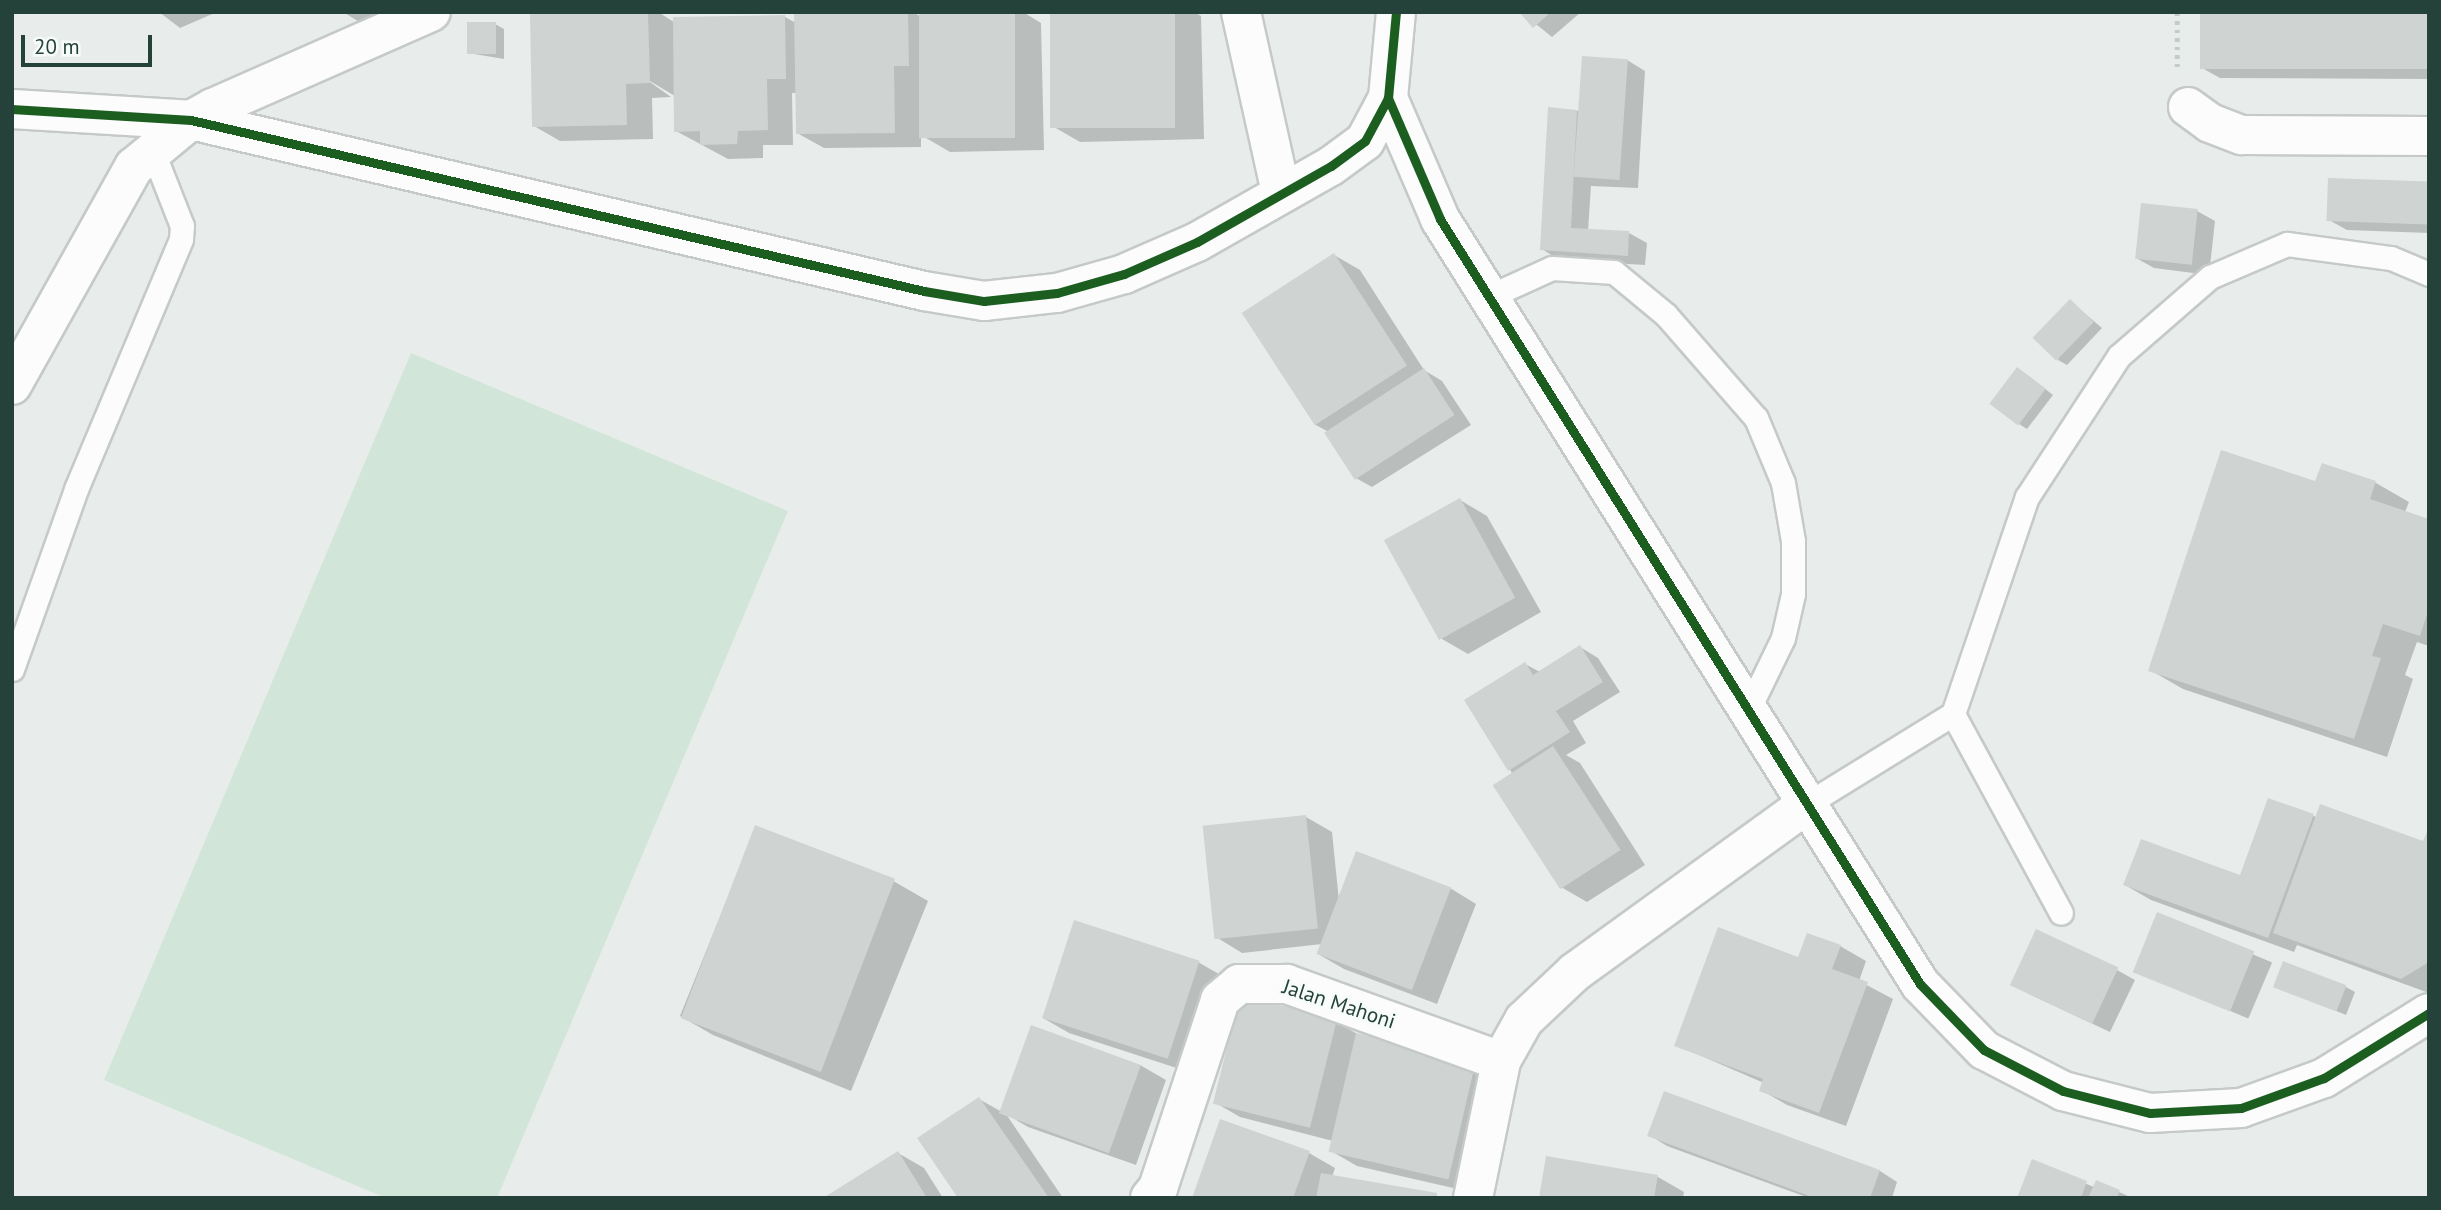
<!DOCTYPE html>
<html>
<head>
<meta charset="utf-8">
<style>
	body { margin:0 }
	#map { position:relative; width:2441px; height:1210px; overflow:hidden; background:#e8edeb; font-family:"PT Sans",sans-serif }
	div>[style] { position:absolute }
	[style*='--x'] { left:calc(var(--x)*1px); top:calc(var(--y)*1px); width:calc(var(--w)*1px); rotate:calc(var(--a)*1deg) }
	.green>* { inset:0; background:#d1e6d8 }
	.shadow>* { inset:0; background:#0003; transform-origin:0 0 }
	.building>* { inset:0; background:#cfd4d2; transform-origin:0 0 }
	.path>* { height:4.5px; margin-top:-2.25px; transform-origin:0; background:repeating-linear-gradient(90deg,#c3ccca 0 3.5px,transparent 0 8.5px) }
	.roads { filter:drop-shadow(2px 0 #c5cac8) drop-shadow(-2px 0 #c5cac8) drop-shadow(0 2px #c5cac8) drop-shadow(0 -2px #c5cac8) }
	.service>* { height:23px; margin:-11.5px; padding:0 11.5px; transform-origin:11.5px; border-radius:11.5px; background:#fcfcfc }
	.minor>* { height:38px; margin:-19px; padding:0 19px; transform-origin:19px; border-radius:19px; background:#fcfcfc }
	.tertiary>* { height:38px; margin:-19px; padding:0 19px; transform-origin:19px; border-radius:19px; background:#fcfcfc }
	.cycleway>* { height:9px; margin:-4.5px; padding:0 4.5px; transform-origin:4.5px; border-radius:4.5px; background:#1b5e20 }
	span { translate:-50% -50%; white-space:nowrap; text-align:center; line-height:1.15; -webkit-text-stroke:6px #f7fbf9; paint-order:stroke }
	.street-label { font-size:21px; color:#24423a }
	.frame { position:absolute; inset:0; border:14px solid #24423a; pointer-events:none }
	.scale { position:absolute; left:21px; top:35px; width:131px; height:32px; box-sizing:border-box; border:4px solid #24423a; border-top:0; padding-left:9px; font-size:21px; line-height:24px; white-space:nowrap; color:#24423a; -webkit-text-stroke:5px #f7fbf9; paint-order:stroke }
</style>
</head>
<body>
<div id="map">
	<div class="green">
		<div style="clip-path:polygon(411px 353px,788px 511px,497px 1198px,386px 1198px,104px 1080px)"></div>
	</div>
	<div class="shadow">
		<div style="clip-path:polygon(159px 12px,217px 12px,180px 28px)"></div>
		<div style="clip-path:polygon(343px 12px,385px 12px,361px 23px)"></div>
		<div style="clip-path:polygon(531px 12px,658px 12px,674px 22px,785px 17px,796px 23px,795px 12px,913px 12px,921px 17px,921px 12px,1023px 12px,1041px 23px,1044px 150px,950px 152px,921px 135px,921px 147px,824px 148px,797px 133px,797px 93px,792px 93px,793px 145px,763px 145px,763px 158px,728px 159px,676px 131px,675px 96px,643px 77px,671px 97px,652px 98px,653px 139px,560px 141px,534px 126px)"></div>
		<div style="clip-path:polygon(1051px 12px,1194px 12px,1201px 16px,1204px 139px,1080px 142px,1054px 127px)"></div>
		<div style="clip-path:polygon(1521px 12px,1581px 12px,1552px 37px)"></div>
		<div style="clip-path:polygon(2429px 12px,2429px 79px,2220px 78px,2202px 68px)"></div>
		<div style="clip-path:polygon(495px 24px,504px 29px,504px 59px,468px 53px)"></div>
		<div style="clip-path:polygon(1627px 60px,1645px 71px,1638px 188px,1591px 186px,1588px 231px,1629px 233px,1647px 243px,1645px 265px,1559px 260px,1542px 249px,1550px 109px,1580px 111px)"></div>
		<div style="clip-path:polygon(2429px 183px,2429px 233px,2347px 230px,2329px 220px)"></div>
		<div style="clip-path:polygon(2197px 211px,2215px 221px,2209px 275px,2154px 268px,2136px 258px)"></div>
		<div style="clip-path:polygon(1334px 255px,1360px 270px,1424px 370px,1442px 381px,1471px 425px,1372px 487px,1354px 477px,1327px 431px,1314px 424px)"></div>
		<div style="clip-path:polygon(2070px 301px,2102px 328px,2067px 365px,2058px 360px)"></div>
		<div style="clip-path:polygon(2026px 374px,2053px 395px,2027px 429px,2019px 424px)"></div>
		<div style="clip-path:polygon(2323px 465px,2376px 483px,2409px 502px,2405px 512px,2429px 520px,2429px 646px,2417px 642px,2405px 675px,2413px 679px,2387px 757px,2183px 689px,2150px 670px,2316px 483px)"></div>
		<div style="clip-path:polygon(1460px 500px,1487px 516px,1541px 612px,1468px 654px,1442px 639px)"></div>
		<div style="clip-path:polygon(1580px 647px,1598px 658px,1620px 692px,1573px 721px,1586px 743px,1566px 755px,1580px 763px,1645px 865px,1587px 902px,1561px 887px,1510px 769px,1525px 664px,1540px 672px)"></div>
		<div style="clip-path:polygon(2313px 816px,2425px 843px,2429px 832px,2429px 993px,2297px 945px,2294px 952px,2151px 900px,2125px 885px,2241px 877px)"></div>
		<div style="clip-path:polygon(1306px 817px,1332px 832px,1339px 901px,1450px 888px,1476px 904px,1437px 1004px,1344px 969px,1318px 954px,1322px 944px,1242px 953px,1216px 937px)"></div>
		<div style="clip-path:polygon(756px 827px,895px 882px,928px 901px,851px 1091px,713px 1035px,680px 1016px)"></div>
		<div style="left:2158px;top:914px;width:124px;height:61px;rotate:23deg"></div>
		<div style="clip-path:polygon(1840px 946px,1866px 961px,1859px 981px,1893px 999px,1846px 1126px,1787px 1105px,1761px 1090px,1764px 1083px,1676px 1045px,1799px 959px)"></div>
		<div style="clip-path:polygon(1198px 962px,1224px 977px,1192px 1073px,1069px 1033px,1043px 1018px)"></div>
		<div style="clip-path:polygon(2117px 970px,2135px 980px,2110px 1032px,2029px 994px)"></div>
		<div style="clip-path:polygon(2275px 986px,2346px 987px,2355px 992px,2346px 1015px)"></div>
		<div style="clip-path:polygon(1336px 1022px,1361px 1036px,1502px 1078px,1475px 1193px,1357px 1166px,1331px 1151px,1333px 1141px,1240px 1117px,1214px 1102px)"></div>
		<div style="clip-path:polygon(1140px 1065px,1166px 1080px,1136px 1165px,1028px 1127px,1006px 1114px,1063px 1198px,960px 1198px,979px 1099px,1002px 1112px)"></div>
		<div style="clip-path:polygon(1665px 1093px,1880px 1171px,1897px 1182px,1892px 1198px,1809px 1198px,1667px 1146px,1649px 1135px)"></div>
		<div style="clip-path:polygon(898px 1153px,924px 1168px,943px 1198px,826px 1198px)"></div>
		<div style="clip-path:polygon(1309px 1153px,1335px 1168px,1332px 1177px,1442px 1198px,1193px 1198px)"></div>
		<div style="clip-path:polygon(2033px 1162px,2094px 1187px,2097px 1182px,2128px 1196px,2019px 1198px)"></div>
		<div style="clip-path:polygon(1658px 1177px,1684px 1192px,1683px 1198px,1541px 1198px)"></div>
	</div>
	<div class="building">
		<div style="clip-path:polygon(530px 12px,648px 12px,650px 83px,626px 84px,627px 125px,532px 127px)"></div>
		<div style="clip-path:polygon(794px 12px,908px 12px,909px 66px,894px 66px,895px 133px,796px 134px)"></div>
		<div style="left:919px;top:12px;width:96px;height:126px"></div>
		<div style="left:1050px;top:12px;width:125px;height:116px"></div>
		<div style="clip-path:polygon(1519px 12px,1551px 12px,1533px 28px)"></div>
		<div style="left:2200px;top:12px;width:229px;height:57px"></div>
		<div style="clip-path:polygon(785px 15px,786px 79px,767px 79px,768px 130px,738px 131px,737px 144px,700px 145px,700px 131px,674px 132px,673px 17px)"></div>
		<div style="left:467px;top:22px;width:29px;height:32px"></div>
		<div style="left:1582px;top:56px;width:46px;height:121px;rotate:4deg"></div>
		<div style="clip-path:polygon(1548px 107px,1577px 110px,1571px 228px,1629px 231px,1628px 256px,1540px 250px)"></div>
		<div style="left:2328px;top:178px;width:101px;height:43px;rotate:2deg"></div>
		<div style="left:2141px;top:203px;width:57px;height:56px;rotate:6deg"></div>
		<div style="left:1334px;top:253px;width:134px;height:110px;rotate:57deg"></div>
		<div style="left:2070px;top:299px;width:33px;height:54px;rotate:44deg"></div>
		<div style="left:2017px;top:367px;width:36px;height:46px;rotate:37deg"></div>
		<div style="left:1424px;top:368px;width:56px;height:119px;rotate:57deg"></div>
		<div style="clip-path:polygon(2221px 450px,2315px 481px,2322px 463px,2376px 481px,2370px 499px,2429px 519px,2429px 608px,2420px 636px,2383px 624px,2372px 656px,2381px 658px,2354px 739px,2148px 671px)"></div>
		<div style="left:1460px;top:498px;width:114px;height:87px;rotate:61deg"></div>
		<div style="clip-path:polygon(1580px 645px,1603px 682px,1556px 711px,1570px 732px,1508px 771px,1464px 700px,1525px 662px,1533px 675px)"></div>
		<div style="left:1553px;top:746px;width:124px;height:72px;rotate:57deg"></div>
		<div style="clip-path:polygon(2268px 798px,2314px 814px,2268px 938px,2123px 885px,2141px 839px,2240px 875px)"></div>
		<div style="clip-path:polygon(2320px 804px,2423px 841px,2429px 827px,2429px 962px,2401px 979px,2273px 933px)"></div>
		<div style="left:1306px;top:815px;width:114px;height:104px;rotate:84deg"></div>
		<div style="left:755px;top:825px;width:150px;height:207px;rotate:21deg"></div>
		<div style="left:1356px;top:851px;width:102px;height:110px;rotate:21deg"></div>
		<div style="left:2157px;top:912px;width:105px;height:65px;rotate:22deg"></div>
		<div style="left:1074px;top:920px;width:132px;height:103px;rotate:18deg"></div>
		<div style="clip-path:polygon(1718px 927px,1798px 957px,1807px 933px,1841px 945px,1832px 969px,1868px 982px,1819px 1113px,1759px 1091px,1763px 1079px,1674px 1046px)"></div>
		<div style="left:2036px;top:929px;width:91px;height:62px;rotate:25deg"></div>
		<div style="left:2283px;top:961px;width:68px;height:28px;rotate:21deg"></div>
		<div style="left:1240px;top:995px;width:100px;height:112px;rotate:14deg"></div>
		<div style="left:1031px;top:1025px;width:117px;height:94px;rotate:20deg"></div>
		<div style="left:1356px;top:1033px;width:123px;height:122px;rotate:13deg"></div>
		<div style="clip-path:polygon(1664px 1091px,1880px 1170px,1870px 1198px,1815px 1198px,1647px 1136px)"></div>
		<div style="clip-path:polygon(979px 1097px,1049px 1198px,958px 1198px,917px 1138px)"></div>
		<div style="clip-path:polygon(1220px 1119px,1310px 1151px,1293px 1198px,1192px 1198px)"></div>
		<div style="clip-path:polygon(898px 1151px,927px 1198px,823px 1198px)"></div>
		<div style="clip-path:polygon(1546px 1156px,1658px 1175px,1654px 1198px,1539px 1198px)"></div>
		<div style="clip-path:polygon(2032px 1159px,2087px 1181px,2081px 1198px,2017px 1198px)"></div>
		<div style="clip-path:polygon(1321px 1173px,1437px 1193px,1437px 1198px,1316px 1198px)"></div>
		<div style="clip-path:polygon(2096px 1180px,2120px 1190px,2117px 1198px,2088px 1198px)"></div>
	</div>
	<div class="path">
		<div style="--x:2177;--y:67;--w:55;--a:-90"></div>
	</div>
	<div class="roads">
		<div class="service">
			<div style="--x:1488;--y:297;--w:70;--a:-24.4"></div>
			<div style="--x:1552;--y:268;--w:62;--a:3.7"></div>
			<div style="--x:1614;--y:272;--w:67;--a:39.6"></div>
			<div style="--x:1666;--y:315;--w:137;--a:48.9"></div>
			<div style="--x:1756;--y:418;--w:70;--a:67.4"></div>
			<div style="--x:1783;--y:483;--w:59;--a:80.2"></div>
			<div style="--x:1793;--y:541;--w:53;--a:90"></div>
			<div style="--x:1793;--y:594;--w:45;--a:102.8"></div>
			<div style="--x:1783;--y:638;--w:80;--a:115.9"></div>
			<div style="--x:12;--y:669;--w:191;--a:-70.4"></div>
			<div style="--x:76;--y:489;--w:271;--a:-67.2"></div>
			<div style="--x:181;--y:239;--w:13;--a:-86"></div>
			<div style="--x:182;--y:226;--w:79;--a:-111.4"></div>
			<div style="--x:1953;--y:714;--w:226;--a:61.5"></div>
			<div style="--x:1807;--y:804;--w:172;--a:-31.7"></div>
			<div style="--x:1953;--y:714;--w:229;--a:-71.2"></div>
			<div style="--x:2027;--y:497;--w:168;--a:-56.9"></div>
			<div style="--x:2119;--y:356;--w:121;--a:-41"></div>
			<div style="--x:2210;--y:277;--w:84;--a:-23.2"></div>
			<div style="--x:2287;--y:244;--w:105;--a:7.7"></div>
			<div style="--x:2391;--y:258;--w:41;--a:22.8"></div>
		</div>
		<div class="minor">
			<div style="--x:1241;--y:12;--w:185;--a:77.5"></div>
			<div style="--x:1388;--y:98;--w:132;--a:66.7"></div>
			<div style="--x:1440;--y:219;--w:903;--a:57.89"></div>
			<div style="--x:1920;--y:984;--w:92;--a:45.9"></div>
			<div style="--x:1984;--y:1050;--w:89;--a:27.4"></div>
			<div style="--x:2063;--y:1091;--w:90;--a:14.2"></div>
			<div style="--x:2150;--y:1113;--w:91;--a:-3.1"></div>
			<div style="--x:2241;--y:1108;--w:88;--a:-19.9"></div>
			<div style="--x:2324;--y:1078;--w:123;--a:-31.8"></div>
			<div style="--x:2188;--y:107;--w:27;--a:36"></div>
			<div style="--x:2210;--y:123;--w:34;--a:21"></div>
			<div style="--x:2242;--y:135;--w:187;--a:0.3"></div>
			<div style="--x:12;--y:385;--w:250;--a:-60.8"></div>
			<div style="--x:134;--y:167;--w:74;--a:-39.5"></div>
			<div style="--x:191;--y:120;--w:25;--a:-29"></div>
			<div style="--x:213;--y:108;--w:238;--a:-23.8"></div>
			<div style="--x:1150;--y:1198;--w:13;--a:-51"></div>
			<div style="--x:1158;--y:1188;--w:198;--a:-71.7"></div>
			<div style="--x:1220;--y:1000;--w:25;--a:-40"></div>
			<div style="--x:1239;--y:984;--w:48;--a:0"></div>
			<div style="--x:1287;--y:984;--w:227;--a:19.8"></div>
			<div style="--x:1473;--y:1198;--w:140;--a:-78.4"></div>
			<div style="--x:1501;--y:1061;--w:47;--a:-60.7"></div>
			<div style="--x:1524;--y:1020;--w:70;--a:-43.3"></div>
			<div style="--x:1575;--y:972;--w:286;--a:-35.9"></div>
		</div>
		<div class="tertiary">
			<div style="--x:12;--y:109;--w:179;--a:3.5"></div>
			<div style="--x:191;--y:120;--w:753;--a:13.13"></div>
			<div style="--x:924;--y:291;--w:61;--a:9.5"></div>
			<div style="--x:984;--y:301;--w:73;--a:-6.3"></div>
			<div style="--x:1057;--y:293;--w:70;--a:-15.8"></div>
			<div style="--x:1124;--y:274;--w:80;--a:-23.7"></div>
			<div style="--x:1197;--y:242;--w:154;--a:-29.6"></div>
			<div style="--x:1331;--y:166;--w:42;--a:-36.3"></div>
			<div style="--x:1365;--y:141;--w:49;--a:-61.9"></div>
			<div style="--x:1388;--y:98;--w:86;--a:-84.7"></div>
		</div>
	</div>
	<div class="cycleway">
		<div style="--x:1388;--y:98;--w:132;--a:66.7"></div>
		<div style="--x:1440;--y:219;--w:903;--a:57.89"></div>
		<div style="--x:1920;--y:984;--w:92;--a:45.9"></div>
		<div style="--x:1984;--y:1050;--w:89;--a:27.4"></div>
		<div style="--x:2063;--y:1091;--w:90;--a:14.2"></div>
		<div style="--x:2150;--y:1113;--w:91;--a:-3.1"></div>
		<div style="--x:2241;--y:1108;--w:88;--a:-19.9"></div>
		<div style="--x:2324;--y:1078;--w:123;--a:-31.8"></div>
		<div style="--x:12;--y:109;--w:179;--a:3.5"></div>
		<div style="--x:191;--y:120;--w:753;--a:13.13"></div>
		<div style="--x:924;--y:291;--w:61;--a:9.5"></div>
		<div style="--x:984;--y:301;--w:73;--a:-6.3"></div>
		<div style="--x:1057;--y:293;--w:70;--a:-15.8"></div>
		<div style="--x:1124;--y:274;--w:80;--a:-23.7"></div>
		<div style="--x:1197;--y:242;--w:154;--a:-29.6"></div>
		<div style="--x:1331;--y:166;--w:42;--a:-36.3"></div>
		<div style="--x:1365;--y:141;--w:49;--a:-61.9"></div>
		<div style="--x:1388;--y:98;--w:86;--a:-84.7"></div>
	</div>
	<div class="street-label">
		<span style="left:1339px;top:1004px;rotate:18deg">Jalan Mahoni</span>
	</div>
	<div class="frame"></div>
	<div class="scale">20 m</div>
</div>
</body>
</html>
